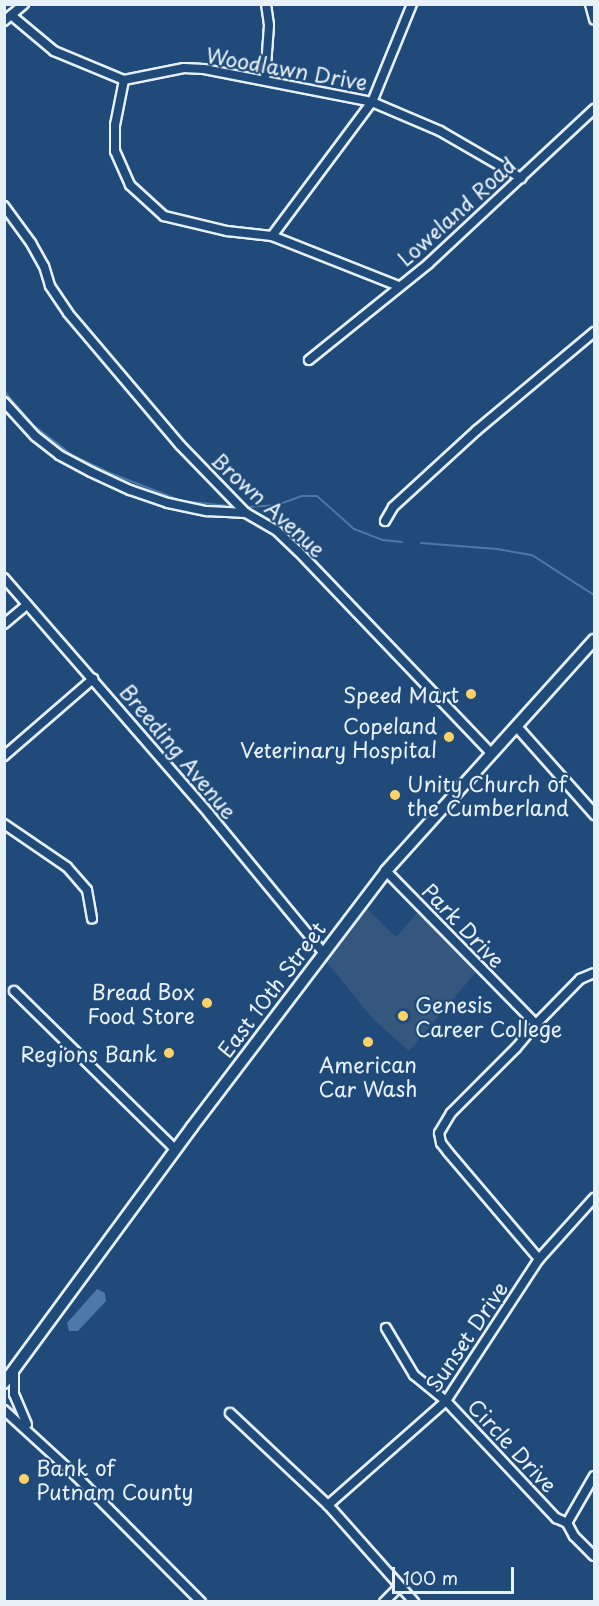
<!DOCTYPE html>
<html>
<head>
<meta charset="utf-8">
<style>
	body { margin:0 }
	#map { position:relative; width:599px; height:1606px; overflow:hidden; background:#1f4a7a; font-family:"Playpen Sans",sans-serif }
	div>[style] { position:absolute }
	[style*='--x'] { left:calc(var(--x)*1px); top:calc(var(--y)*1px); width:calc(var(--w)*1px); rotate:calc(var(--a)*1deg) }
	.built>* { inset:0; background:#35577e }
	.water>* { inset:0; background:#4c79a8 }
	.stream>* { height:2px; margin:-1px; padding:0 1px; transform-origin:1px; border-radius:1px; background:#4c79a8 }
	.roads { filter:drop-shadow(2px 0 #e8f1f8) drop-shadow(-2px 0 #e8f1f8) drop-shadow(0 2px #e8f1f8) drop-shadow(0 -2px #e8f1f8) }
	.minor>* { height:8px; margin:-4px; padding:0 4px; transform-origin:4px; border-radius:4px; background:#1f4a7a }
	.tertiary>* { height:9px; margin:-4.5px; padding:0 4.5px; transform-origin:4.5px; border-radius:4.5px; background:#1f4a7a }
	.secondary>* { height:10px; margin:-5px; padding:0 5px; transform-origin:5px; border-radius:5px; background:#1f4a7a }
	.dots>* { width:16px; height:16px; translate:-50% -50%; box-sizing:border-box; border:3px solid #1f4a7a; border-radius:50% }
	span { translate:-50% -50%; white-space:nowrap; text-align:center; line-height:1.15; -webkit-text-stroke:4.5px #1f4a7a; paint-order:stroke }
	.street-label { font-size:21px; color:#e8f1f8 }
	.poi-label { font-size:21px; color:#e8f1f8 }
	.right { translate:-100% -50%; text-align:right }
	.left { translate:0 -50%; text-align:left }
	.frame { position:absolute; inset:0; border:6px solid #e8f1f8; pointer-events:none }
	.scale { position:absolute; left:392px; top:1567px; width:122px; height:27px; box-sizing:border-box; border:3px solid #e8f1f8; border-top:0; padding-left:8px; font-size:18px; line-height:21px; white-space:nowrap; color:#e8f1f8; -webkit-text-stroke:4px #1f4a7a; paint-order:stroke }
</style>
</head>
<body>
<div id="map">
	<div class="built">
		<div style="clip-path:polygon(366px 908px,396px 937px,419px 911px,477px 971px,409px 1051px,373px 1019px,325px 960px)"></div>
	</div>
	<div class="water">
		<div style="clip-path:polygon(97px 1289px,105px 1293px,106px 1301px,78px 1331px,69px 1331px,67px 1323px)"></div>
	</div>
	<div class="stream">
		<div style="--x:4;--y:391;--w:45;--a:49.5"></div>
		<div style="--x:33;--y:425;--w:49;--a:37.6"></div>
		<div style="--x:72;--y:455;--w:42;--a:25.3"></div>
		<div style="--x:110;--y:473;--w:77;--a:21.3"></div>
		<div style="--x:182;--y:501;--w:48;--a:5.9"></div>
		<div style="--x:248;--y:507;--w:29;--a:-4"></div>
		<div style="--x:277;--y:505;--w:27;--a:-20"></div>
		<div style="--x:302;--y:496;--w:15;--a:0"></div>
		<div style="--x:317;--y:496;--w:50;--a:41.7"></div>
		<div style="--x:354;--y:529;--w:31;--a:21"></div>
		<div style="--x:383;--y:540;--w:19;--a:6"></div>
		<div style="--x:421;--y:543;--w:76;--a:4.5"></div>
		<div style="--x:497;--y:549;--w:36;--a:10"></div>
		<div style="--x:532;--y:555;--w:74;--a:32.8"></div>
	</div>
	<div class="roads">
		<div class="minor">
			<div style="--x:590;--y:4;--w:16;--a:75"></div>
			<div style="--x:11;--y:15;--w:56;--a:39.9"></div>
			<div style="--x:54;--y:51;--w:76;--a:22.5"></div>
			<div style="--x:124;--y:80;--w:61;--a:-11.3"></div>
			<div style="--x:184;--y:68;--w:20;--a:3"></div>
			<div style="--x:204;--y:69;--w:171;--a:11.1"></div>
			<div style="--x:372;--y:102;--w:74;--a:23.1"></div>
			<div style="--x:440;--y:131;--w:94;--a:30.1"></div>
			<div style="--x:4;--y:21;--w:26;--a:-40"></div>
			<div style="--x:124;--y:80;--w:46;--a:101.3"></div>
			<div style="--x:115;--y:125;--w:26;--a:90"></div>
			<div style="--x:115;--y:151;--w:37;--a:66"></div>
			<div style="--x:130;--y:185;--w:46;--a:42.4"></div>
			<div style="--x:164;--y:216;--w:65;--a:13.4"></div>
			<div style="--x:227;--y:231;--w:45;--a:6.3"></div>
			<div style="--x:272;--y:236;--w:136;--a:21.6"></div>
			<div style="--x:265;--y:80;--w:55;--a:-85.8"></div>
			<div style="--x:269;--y:25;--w:21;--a:-98"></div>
			<div style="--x:4;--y:206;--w:46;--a:53.9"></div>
			<div style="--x:31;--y:243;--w:26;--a:61"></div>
			<div style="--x:44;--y:266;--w:21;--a:73"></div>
			<div style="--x:50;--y:286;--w:32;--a:56"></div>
			<div style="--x:68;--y:313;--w:173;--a:49.7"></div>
			<div style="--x:180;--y:445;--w:95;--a:45.9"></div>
			<div style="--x:246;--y:513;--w:36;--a:30"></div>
			<div style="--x:277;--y:531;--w:29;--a:44"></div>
			<div style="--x:298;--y:551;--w:279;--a:46.3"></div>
			<div style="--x:272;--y:236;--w:167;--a:-53.3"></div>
			<div style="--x:372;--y:102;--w:106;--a:-67.8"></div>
			<div style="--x:309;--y:360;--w:154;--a:-38.9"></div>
			<div style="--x:429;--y:263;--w:226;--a:-43"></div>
			<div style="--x:4;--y:402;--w:46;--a:47.6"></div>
			<div style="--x:35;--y:436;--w:31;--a:38"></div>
			<div style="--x:59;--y:455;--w:36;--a:28"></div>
			<div style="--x:91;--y:472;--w:43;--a:24.8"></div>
			<div style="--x:130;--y:490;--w:40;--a:18.9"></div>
			<div style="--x:168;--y:503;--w:40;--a:12"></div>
			<div style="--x:207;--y:511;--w:39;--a:3"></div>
			<div style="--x:385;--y:521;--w:16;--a:-60"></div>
			<div style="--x:393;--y:507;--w:114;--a:-42.5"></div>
			<div style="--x:477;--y:430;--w:153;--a:-39.9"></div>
			<div style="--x:4;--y:578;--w:313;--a:49"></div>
			<div style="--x:209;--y:814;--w:178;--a:50.5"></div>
			<div style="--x:4;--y:624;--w:30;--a:-40"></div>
			<div style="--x:4;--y:756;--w:118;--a:-40.9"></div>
			<div style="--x:4;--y:824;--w:76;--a:34.3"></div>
			<div style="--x:67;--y:867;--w:30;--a:49"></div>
			<div style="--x:87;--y:890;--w:29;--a:80"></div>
			<div style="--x:386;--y:871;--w:214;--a:45.6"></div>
			<div style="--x:14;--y:991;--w:226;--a:44.5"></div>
			<div style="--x:539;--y:1259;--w:140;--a:-130.4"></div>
			<div style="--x:448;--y:1152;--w:11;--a:-128"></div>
			<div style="--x:441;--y:1143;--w:10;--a:-101"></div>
			<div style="--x:439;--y:1133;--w:23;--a:-59"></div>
			<div style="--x:451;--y:1113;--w:92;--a:-45"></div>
			<div style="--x:516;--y:1048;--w:31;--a:-50"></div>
			<div style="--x:536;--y:1024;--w:63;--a:-45.6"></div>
			<div style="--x:580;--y:979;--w:15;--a:-23"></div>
			<div style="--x:386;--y:1328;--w:55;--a:59.2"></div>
			<div style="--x:414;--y:1375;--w:41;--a:39.1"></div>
			<div style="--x:446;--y:1401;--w:161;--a:46.8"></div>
			<div style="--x:556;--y:1518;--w:12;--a:24"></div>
			<div style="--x:567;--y:1523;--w:15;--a:62"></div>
			<div style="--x:574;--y:1536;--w:28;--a:45"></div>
			<div style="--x:14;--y:1370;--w:24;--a:90"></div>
			<div style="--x:14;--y:1394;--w:33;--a:67"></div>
			<div style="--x:4;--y:1410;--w:99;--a:42.5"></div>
			<div style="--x:77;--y:1477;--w:176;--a:45.2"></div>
			<div style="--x:230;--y:1413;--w:134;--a:43.2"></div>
			<div style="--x:328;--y:1505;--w:130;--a:48.4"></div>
			<div style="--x:328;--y:1505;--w:157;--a:-41.4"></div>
			<div style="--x:446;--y:1401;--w:170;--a:-56.8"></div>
			<div style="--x:539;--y:1259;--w:82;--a:-48"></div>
			<div style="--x:567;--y:1523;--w:54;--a:-60.1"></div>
			<div style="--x:384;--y:1602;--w:21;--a:-45"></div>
		</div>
		<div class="tertiary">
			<div style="--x:516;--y:726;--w:118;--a:48.4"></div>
		</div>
		<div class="secondary">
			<div style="--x:4;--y:1383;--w:318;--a:-53.7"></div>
			<div style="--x:192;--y:1127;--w:321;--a:-52.8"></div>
			<div style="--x:386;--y:871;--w:311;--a:-48"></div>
		</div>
	</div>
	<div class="dots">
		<div style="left:471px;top:694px;background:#ffd166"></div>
		<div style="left:449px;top:737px;background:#ffd166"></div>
		<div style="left:395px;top:795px;background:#ffd166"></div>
		<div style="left:207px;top:1003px;background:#ffd166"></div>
		<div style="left:403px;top:1016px;background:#ffd166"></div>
		<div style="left:368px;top:1042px;background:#ffd166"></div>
		<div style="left:169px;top:1053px;background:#ffd166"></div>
		<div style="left:24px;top:1479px;background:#ffd166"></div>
	</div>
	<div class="street-label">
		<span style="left:287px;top:68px;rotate:10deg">Woodlawn Drive</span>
		<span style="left:456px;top:211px;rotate:-42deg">Loweland Road</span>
		<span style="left:269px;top:504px;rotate:42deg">Brown Avenue</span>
		<span style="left:179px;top:751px;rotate:50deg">Breeding Avenue</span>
		<span style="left:464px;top:925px;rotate:46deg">Park Drive</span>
		<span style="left:271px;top:989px;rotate:-53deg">East 10th Street</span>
		<span style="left:466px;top:1336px;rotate:-56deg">Sunset Drive</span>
		<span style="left:513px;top:1445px;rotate:47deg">Circle Drive</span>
	</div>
	<div class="poi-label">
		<span class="right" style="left:459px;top:694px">Speed Mart</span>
		<span class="right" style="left:437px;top:737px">Copeland<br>Veterinary Hospital</span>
		<span class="left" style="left:407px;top:795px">Unity Church of<br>the Cumberland</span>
		<span class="right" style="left:195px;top:1003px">Bread Box<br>Food Store</span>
		<span class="left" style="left:415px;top:1016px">Genesis<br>Career College</span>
		<span class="right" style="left:157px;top:1053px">Regions Bank</span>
		<span style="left:368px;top:1076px">American<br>Car Wash</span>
		<span class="left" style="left:36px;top:1479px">Bank of<br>Putnam County</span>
	</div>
	<div class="frame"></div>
	<div class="scale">100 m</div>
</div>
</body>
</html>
